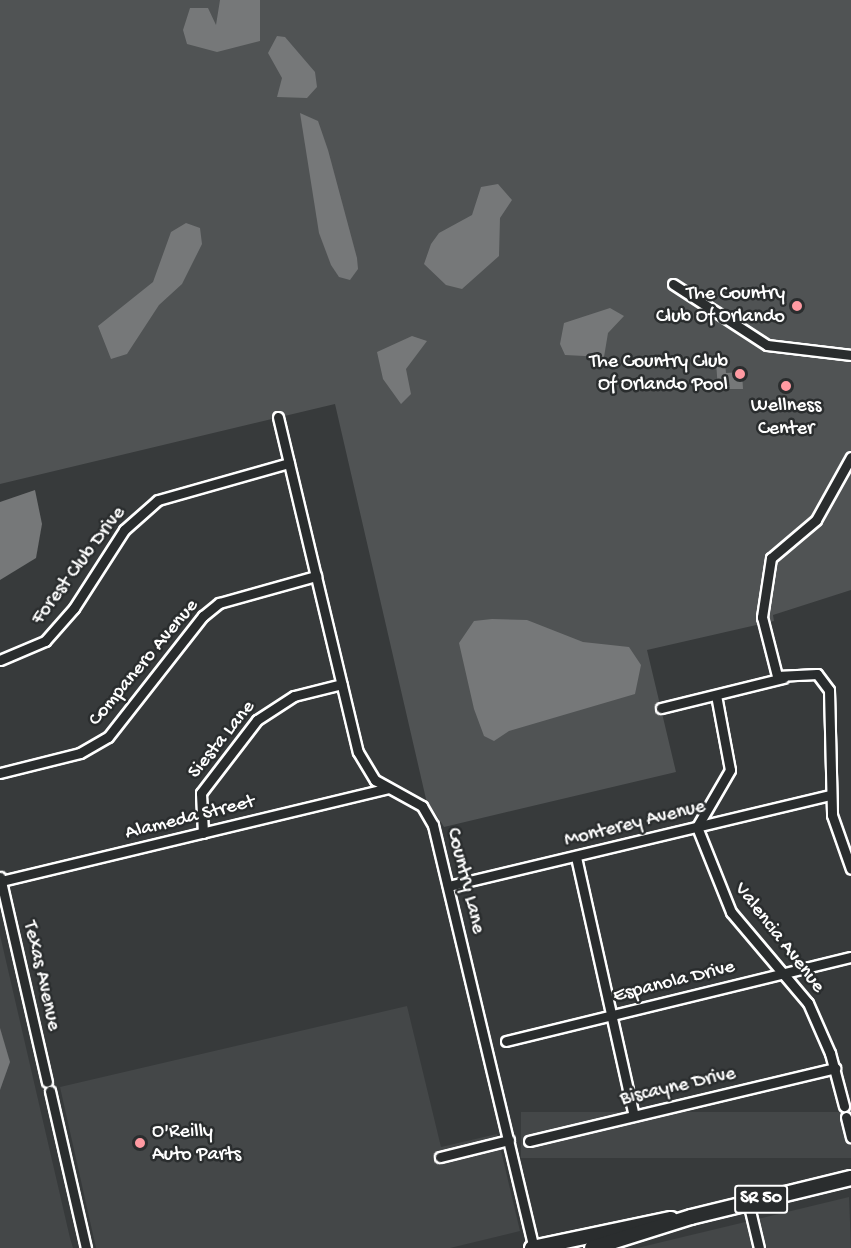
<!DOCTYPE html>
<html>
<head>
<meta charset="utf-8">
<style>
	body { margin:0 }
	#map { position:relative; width:851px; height:1248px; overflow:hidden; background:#373a3b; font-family:"Gochi Hand",sans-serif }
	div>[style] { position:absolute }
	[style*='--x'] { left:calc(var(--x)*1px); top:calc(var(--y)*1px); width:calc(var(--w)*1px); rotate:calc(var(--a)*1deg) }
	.built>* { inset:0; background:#444748; transform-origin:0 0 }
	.green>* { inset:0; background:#505354 }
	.water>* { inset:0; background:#767879 }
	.roads { filter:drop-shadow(2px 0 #fff) drop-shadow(-2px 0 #fff) drop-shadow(0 2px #fff) drop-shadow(0 -2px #fff) }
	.minor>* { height:9px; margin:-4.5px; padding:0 4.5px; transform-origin:4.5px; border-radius:4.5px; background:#2a2d2e }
	.highway>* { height:14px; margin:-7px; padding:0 7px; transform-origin:7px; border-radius:7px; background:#2a2d2e }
	.dots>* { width:16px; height:16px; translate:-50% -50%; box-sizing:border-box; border:3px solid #2a2d2e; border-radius:50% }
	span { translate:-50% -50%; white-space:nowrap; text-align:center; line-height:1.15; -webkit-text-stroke:5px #2a2d2e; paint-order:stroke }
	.shield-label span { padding:2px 4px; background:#2a2d2e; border:2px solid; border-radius:4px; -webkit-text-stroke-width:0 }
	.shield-label { font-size:18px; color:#fff; font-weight:700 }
	.poi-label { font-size:20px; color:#fff }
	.right { translate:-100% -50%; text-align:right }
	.left { translate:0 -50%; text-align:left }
	.street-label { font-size:20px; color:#fff }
</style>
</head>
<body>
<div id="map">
	<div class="built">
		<div style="clip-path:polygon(0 935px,70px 1238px,73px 1248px,0 1248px)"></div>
		<div style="clip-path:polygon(407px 1006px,441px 1147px,497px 1134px,520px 1231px,450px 1248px,96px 1248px,60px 1087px)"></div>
		<div style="left:851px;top:1112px;width:46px;height:330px;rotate:90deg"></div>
		<div style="clip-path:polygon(849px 1197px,851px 1248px,637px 1248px)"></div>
	</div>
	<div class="green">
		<div style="clip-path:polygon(0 0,851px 0,851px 590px,773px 615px,774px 621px,647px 650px,676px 772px,444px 827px,426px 799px,335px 404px,0 484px)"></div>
	</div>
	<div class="water">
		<div style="clip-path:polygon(220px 0,260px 0,260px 41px,217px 52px,187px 44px,183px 30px,190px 8px,208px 8px,216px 25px)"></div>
		<div style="clip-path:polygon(277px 36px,285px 37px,315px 72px,317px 87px,307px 98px,277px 97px,282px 78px,268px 53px)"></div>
		<div style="clip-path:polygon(300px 113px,318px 121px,328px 150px,357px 258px,358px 269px,350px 280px,339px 277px,331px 265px,319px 233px)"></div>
		<div style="clip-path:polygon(498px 184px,512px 200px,500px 218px,499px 256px,462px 289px,446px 285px,424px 264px,431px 244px,439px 233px,472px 215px,481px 187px)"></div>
		<div style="clip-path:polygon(186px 223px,200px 228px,202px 244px,182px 284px,159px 305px,127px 354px,111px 359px,98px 326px,153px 282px,171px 232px)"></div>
		<div style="clip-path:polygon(610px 308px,624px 316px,608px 333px,604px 357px,565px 355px,560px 344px,564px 323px)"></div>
		<div style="clip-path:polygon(412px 336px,427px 341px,406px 369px,411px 394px,401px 404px,383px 379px,377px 352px)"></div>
		<div style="clip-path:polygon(716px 362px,725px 362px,726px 373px,742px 372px,743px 389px,718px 389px)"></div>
		<div style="clip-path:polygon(35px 490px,42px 524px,36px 558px,0 580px,0 502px)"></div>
		<div style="clip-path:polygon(492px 619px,527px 620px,583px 642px,629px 647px,641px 665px,635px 694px,509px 731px,494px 741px,484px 736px,474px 709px,459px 643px,474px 621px)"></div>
		<div style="clip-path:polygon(0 1028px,10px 1062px,0 1090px)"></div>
	</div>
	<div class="roads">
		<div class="minor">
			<div style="--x:673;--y:284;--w:112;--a:33"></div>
			<div style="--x:767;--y:345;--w:85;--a:6.8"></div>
			<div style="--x:278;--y:417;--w:344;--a:76.6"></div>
			<div style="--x:358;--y:752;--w:33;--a:59"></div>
			<div style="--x:375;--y:780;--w:54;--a:29"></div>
			<div style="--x:422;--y:806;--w:22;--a:60"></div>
			<div style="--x:433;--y:825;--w:435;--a:76.6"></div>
			<div style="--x:851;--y:457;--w:72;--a:119.1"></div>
			<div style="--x:816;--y:520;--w:59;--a:139.8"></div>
			<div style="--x:771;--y:558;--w:60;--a:98.7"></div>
			<div style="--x:762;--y:617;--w:61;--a:75.7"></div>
			<div style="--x:777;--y:676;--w:40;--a:-2.9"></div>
			<div style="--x:817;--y:674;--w:20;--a:53"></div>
			<div style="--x:829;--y:690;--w:125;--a:88.6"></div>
			<div style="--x:832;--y:815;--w:57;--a:70.6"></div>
			<div style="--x:0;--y:660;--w:49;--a:-22.9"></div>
			<div style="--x:45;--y:641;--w:44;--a:-48.7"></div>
			<div style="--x:74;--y:608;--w:93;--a:-57.3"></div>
			<div style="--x:124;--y:530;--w:45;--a:-41.4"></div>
			<div style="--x:158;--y:500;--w:136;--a:-15.8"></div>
			<div style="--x:716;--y:695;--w:76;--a:79.4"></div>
			<div style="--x:730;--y:770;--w:66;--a:120.1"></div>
			<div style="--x:697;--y:827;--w:92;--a:68.2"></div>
			<div style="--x:731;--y:912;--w:119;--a:49.8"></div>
			<div style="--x:808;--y:1003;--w:55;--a:66.3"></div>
			<div style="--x:830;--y:1053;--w:55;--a:75.2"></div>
			<div style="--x:661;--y:708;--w:126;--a:-13.8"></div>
			<div style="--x:0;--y:773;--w:82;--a:-14"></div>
			<div style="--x:80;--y:753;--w:32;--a:-30"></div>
			<div style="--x:108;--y:737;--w:154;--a:-51.9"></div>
			<div style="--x:203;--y:616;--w:21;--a:-39"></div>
			<div style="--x:219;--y:603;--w:101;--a:-15.6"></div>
			<div style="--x:203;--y:833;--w:40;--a:-92.9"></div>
			<div style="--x:201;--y:793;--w:92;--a:-52.5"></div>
			<div style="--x:257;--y:720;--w:44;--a:-33"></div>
			<div style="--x:294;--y:696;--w:49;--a:-14"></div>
			<div style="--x:576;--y:857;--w:265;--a:77.4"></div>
			<div style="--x:0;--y:877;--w:210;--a:77.1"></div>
			<div style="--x:1;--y:881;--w:397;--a:-13.5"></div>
			<div style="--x:448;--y:886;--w:393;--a:-13.4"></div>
			<div style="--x:506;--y:1041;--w:355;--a:-13.7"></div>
			<div style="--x:50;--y:1091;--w:161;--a:77.1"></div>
			<div style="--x:846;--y:1117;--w:21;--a:76"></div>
			<div style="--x:529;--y:1141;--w:315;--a:-13.4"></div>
			<div style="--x:440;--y:1157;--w:71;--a:-13.8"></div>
			<div style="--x:748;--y:1202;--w:47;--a:76.6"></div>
		</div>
		<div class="highway">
			<div style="--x:532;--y:1248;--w:142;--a:-11.8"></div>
			<div style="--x:592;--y:1248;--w:104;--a:-17.4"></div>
			<div style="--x:691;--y:1217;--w:165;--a:-13.7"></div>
		</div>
	</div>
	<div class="dots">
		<div style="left:797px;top:306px;background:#ff9aa2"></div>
		<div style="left:740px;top:374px;background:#ff9aa2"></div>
		<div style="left:786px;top:386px;background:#ff9aa2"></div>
		<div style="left:140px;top:1143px;background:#ff9aa2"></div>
	</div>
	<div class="shield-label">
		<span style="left:761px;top:1199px">SR 50</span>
	</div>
	<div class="poi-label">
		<span class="right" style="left:785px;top:306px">The Country<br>Club Of Orlando</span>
		<span class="right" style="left:728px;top:374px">The Country Club<br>Of Orlando Pool</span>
		<span style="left:786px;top:418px">Wellness<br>Center</span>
		<span class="left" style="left:152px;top:1144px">O'Reilly<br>Auto Parts</span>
	</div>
	<div class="street-label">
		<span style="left:79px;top:566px;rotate:-53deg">Forest Club Drive</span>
		<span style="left:144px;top:663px;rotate:-50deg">Companero Avenue</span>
		<span style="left:222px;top:740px;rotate:-51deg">Siesta Lane</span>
		<span style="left:190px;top:818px;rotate:-14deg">Alameda Street</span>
		<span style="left:635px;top:824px;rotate:-14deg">Monterey Avenue</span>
		<span style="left:465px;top:881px;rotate:76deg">Country Lane</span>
		<span style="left:779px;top:938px;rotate:52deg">Valencia Avenue</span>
		<span style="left:41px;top:976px;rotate:77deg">Texas Avenue</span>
		<span style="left:674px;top:982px;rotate:-14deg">Espanola Drive</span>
		<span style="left:678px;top:1087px;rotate:-13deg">Biscayne Drive</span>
	</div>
</div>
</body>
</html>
